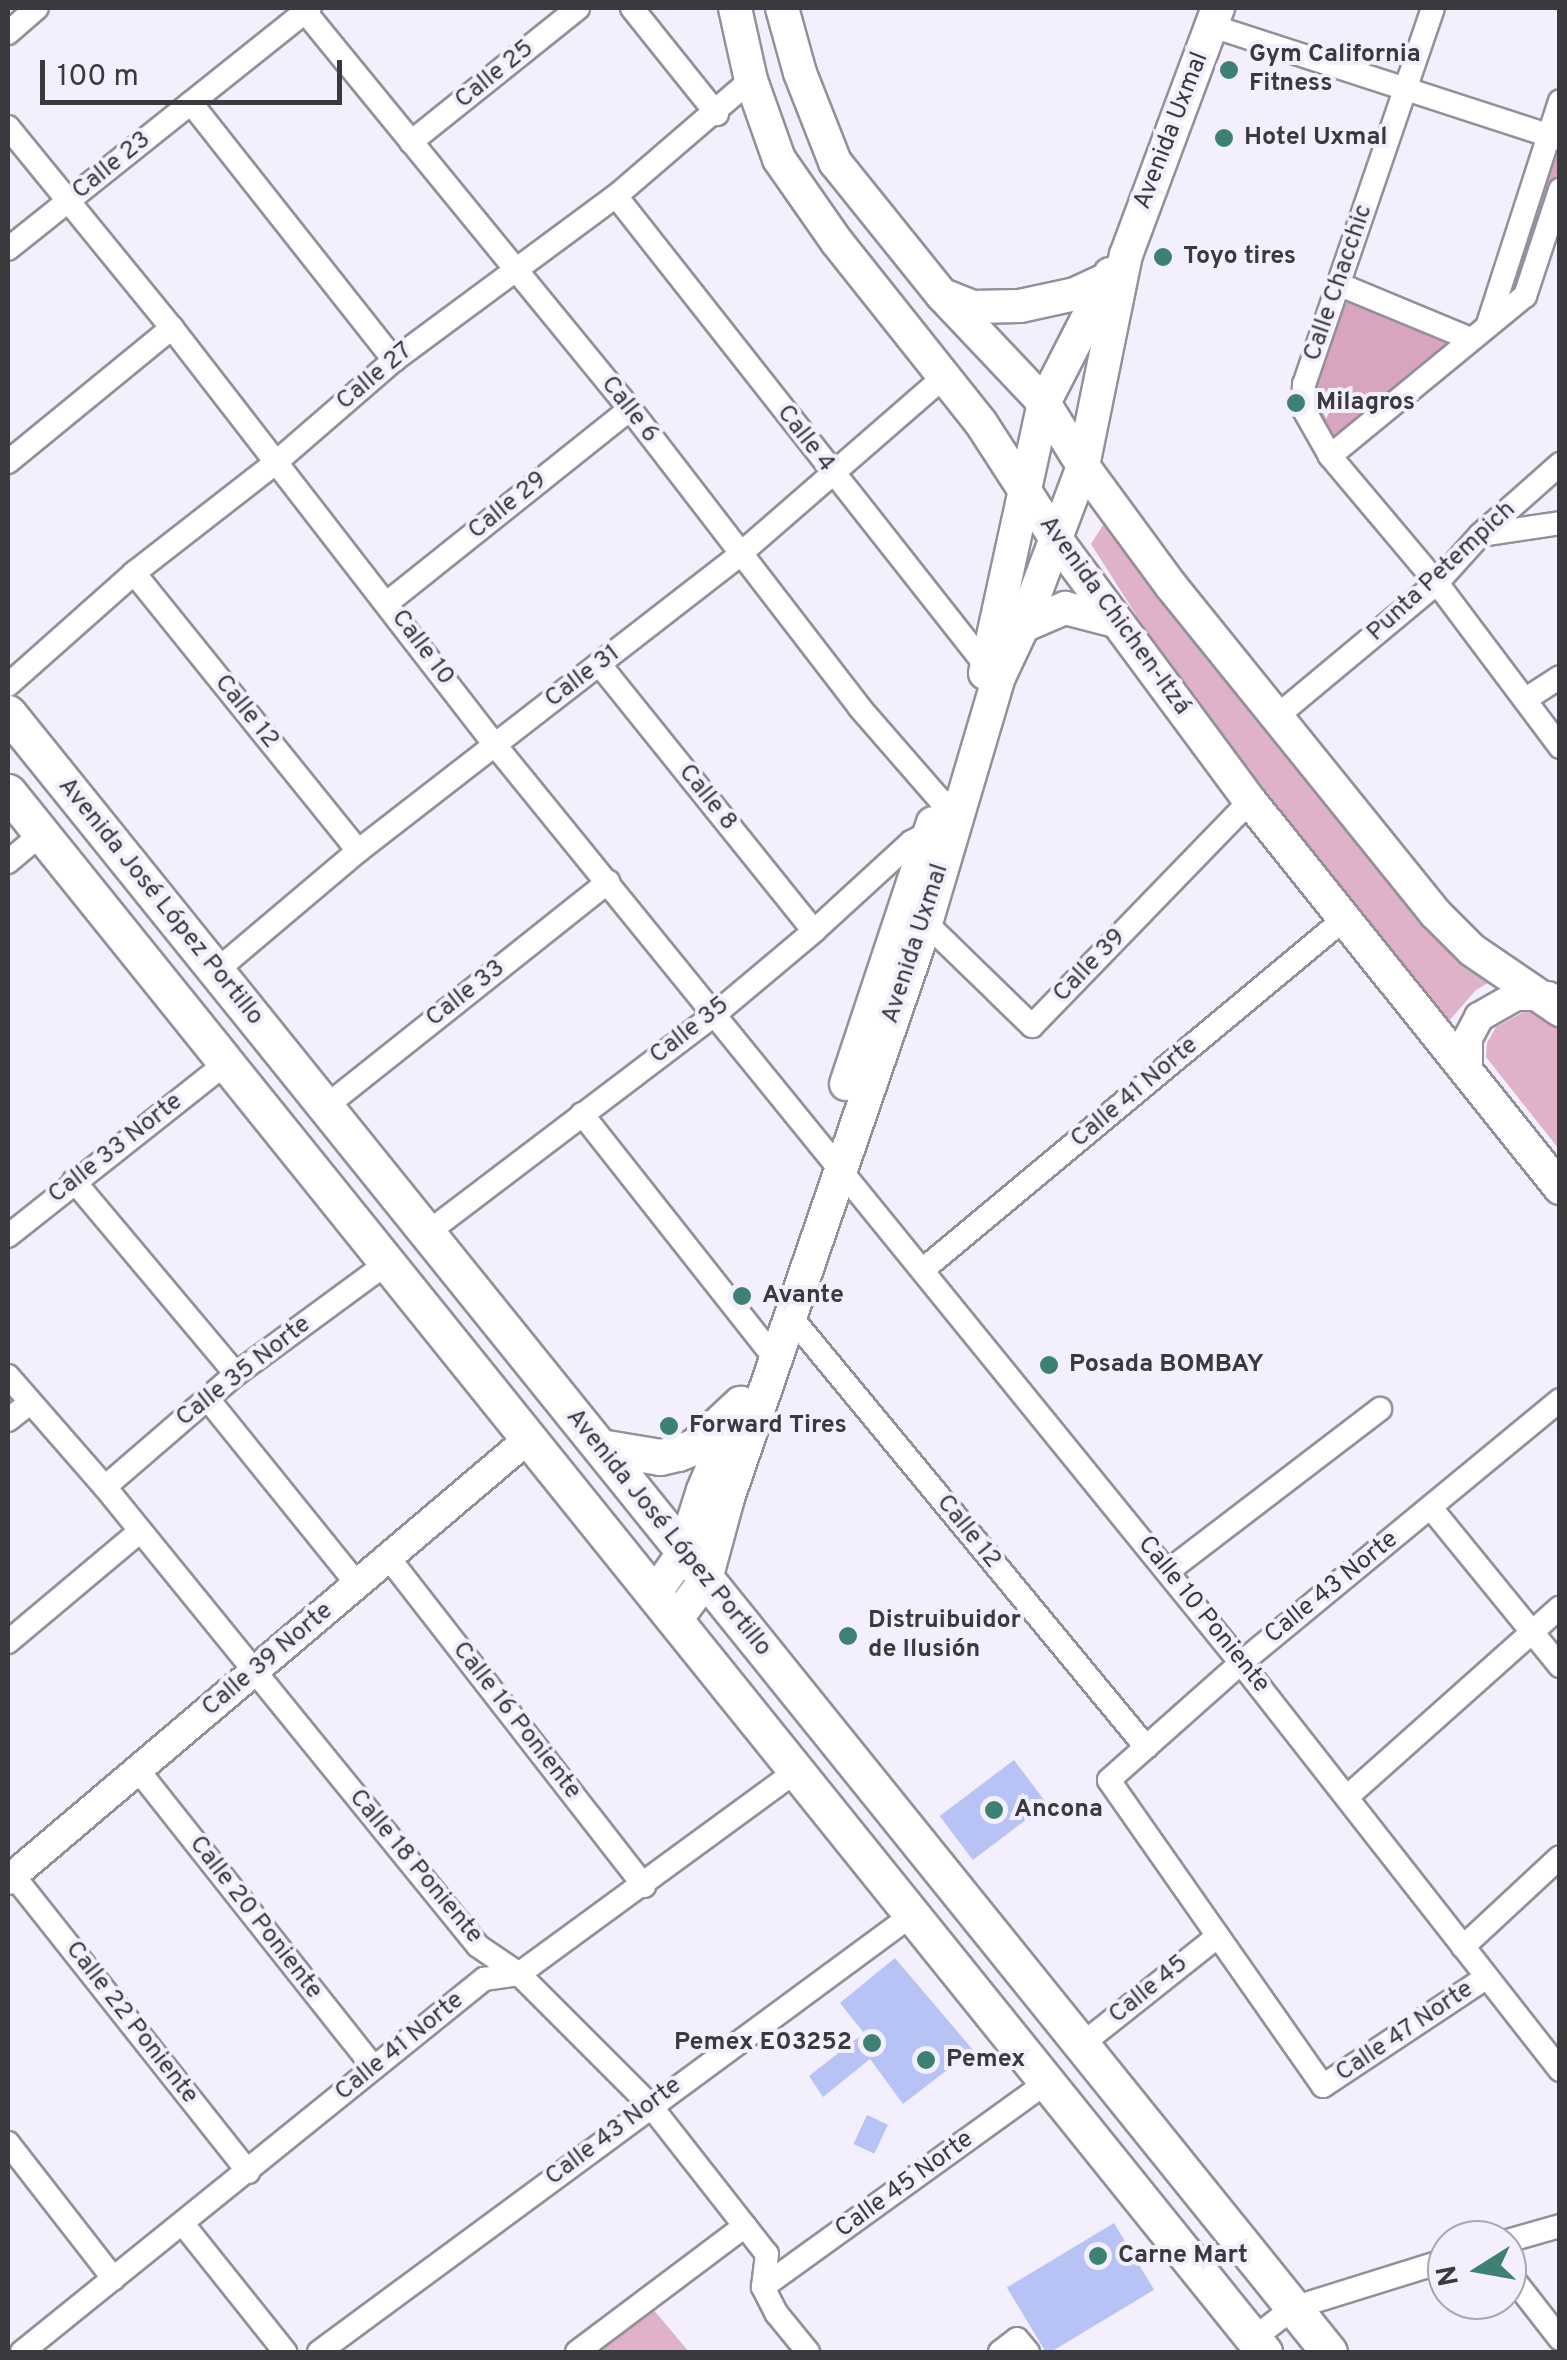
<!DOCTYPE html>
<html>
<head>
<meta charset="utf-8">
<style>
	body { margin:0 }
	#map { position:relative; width:1567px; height:2360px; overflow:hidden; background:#f3effd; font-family:Overpass,sans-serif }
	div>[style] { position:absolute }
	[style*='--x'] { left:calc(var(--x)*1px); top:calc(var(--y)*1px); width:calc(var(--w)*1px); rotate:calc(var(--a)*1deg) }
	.green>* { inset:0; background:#e0b2c9 }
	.forest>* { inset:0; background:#d8a4bf }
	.building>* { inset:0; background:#b8c3f5; transform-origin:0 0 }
	.roads { filter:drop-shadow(2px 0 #93909c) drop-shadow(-2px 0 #93909c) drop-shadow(0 2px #93909c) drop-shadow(0 -2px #93909c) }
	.minor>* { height:22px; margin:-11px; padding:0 11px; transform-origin:11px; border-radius:11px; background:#fff }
	.tertiary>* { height:28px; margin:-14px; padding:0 14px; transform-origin:14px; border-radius:14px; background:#fff }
	.secondary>* { height:32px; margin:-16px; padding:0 16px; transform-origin:16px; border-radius:16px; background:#fff }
	.primary>* { height:35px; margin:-17.5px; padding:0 17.5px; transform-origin:17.5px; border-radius:17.5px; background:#fff }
	.dots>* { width:28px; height:28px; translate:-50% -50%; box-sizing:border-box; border:5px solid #f3effd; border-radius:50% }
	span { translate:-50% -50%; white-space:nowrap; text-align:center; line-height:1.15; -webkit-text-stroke:8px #f3effd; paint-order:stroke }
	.poi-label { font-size:25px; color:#3a393e; font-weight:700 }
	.left { translate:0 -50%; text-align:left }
	.right { translate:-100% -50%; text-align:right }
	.street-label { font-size:25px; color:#3a393e }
	.frame { position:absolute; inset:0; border:10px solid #3a393e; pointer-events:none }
	.north { position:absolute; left:1427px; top:2220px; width:100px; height:100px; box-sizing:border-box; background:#f3effd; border:2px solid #a9a6b1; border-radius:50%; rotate:259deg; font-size:28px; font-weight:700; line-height:40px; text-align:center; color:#3a393e }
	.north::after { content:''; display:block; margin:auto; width:35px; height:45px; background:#3d8175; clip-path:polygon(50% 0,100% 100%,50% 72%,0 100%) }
	.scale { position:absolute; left:40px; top:60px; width:302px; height:45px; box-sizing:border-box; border:5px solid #3a393e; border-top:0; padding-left:12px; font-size:30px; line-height:35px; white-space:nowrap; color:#3a393e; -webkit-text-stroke:8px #f3effd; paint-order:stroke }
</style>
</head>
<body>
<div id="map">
	<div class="green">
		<div style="clip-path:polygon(1103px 525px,1495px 979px,1476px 990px,1448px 1022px,1236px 753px,1140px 621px,1091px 544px)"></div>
		<div style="clip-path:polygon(1527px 1010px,1537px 1011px,1559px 1030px,1559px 1149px,1486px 1057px,1487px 1043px,1496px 1027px)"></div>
		<div style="clip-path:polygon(648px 2303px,689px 2352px,588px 2352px)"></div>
	</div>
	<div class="forest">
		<div style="clip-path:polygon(1548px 153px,1559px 157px,1559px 168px,1518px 296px,1503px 291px)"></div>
		<div style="clip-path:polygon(1347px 295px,1450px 343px,1328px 443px,1312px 415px,1310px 384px)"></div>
	</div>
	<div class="building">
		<div style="left:1014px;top:1760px;width:55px;height:93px;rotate:53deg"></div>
		<div style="clip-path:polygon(895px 1958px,973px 2050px,903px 2104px,870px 2059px,823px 2097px,809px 2076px,864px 2033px,840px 2003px)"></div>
		<div style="left:867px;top:2115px;width:23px;height:32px;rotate:25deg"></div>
		<div style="left:1114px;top:2223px;width:78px;height:125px;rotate:59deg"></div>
	</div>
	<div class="roads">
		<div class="minor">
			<div style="--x:302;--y:8;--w:518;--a:50.72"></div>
			<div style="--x:630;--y:409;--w:377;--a:52.4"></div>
			<div style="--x:860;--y:708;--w:122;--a:49"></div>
			<div style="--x:940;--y:800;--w:19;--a:21"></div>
			<div style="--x:632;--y:8;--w:136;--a:51.3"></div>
			<div style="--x:1433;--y:8;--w:398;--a:108.9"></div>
			<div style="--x:1304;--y:384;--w:24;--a:92"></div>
			<div style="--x:1303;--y:408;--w:55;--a:60.6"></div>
			<div style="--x:1330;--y:456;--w:166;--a:49.9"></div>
			<div style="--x:1437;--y:583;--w:205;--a:53.1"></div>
			<div style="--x:1212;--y:26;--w:366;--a:18"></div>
			<div style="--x:8;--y:33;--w:38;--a:-41"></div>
			<div style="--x:191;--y:103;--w:328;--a:51.7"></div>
			<div style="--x:8;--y:127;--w:259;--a:50.8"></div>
			<div style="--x:172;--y:328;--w:527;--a:52.24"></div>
			<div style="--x:495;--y:745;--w:1183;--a:50.9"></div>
			<div style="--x:1241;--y:1663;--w:517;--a:51.91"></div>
			<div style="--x:411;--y:142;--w:214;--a:-38.7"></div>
			<div style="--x:616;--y:196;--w:606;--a:51.77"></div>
			<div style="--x:8;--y:249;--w:386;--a:-38.6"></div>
			<div style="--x:1338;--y:284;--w:144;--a:22.5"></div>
			<div style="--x:1488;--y:324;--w:234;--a:-72.1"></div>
			<div style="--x:1330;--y:456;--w:252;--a:-39.4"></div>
			<div style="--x:1525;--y:296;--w:112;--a:-71.7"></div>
			<div style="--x:8;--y:462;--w:212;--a:-39.3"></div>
			<div style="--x:1480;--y:535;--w:81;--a:-8.5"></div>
			<div style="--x:134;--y:573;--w:357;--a:51.1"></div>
			<div style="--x:387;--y:603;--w:311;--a:-38.6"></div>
			<div style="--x:600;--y:665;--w:341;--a:51.2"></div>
			<div style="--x:8;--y:685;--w:169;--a:-41.6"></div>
			<div style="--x:134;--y:573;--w:177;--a:-37.9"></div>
			<div style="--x:274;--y:464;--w:159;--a:-40.9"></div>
			<div style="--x:394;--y:360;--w:276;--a:-36.5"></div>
			<div style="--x:616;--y:196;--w:178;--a:-40.7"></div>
			<div style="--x:1526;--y:699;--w:40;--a:-32.9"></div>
			<div style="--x:1276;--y:717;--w:209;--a:-39.8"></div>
			<div style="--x:1437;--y:583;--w:64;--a:-48.1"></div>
			<div style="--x:1480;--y:535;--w:107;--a:-41.6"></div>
			<div style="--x:8;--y:862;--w:43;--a:-40.3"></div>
			<div style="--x:926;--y:923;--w:148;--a:44.2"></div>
			<div style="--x:1032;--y:1026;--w:313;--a:-45.9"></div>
			<div style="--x:216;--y:971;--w:186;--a:-40.2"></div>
			<div style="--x:358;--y:851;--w:482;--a:-37.8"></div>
			<div style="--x:739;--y:555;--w:271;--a:-41"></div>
			<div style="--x:325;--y:1107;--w:362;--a:-38.5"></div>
			<div style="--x:582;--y:1114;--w:311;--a:51.7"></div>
			<div style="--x:74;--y:1181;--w:252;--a:50"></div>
			<div style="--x:427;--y:1233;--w:360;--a:-37.2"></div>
			<div style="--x:714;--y:1015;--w:131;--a:-40"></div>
			<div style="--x:814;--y:931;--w:132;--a:-42.5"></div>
			<div style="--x:911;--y:842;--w:18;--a:-27"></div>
			<div style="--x:927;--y:834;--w:10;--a:24"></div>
			<div style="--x:8;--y:1236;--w:278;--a:-38.4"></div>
			<div style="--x:925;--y:1268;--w:545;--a:-39.79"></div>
			<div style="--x:791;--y:1317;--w:558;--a:50.46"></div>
			<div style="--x:8;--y:1376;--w:147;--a:48.9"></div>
			<div style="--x:105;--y:1487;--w:591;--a:50.9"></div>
			<div style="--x:478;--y:1946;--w:50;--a:34.3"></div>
			<div style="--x:519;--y:1974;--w:185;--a:45"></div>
			<div style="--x:650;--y:2105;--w:189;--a:51.9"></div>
			<div style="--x:767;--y:2254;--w:33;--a:97"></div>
			<div style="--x:763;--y:2287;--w:30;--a:63"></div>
			<div style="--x:777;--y:2314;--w:49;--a:50.8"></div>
			<div style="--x:207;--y:1398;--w:239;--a:51.1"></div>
			<div style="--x:8;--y:1420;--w:28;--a:-38"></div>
			<div style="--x:105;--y:1487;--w:173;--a:-40.8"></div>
			<div style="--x:236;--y:1374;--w:187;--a:-36.3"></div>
			<div style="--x:1431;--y:1508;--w:204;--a:50.8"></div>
			<div style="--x:388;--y:1557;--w:417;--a:52.1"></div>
			<div style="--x:1168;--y:1571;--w:267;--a:-37.4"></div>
			<div style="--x:8;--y:1642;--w:171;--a:-40"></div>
			<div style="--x:138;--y:1770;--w:378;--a:51.6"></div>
			<div style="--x:1347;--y:1797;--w:285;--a:-41.7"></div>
			<div style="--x:13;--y:1875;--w:379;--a:51.6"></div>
			<div style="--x:1463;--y:1947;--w:132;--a:-42.9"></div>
			<div style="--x:1487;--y:1977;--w:197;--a:146.4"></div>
			<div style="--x:1323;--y:2086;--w:373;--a:-125"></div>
			<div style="--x:1109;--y:1780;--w:176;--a:-41.6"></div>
			<div style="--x:1241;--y:1663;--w:413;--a:-39.5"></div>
			<div style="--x:1081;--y:2045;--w:175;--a:-38.5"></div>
			<div style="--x:8;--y:2143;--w:172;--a:52.1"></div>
			<div style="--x:183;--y:2224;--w:164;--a:51.4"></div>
			<div style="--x:1507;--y:2241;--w:55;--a:-15.8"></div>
			<div style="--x:1507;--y:2271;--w:86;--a:52.1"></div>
			<div style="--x:763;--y:2287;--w:349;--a:-35.8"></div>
			<div style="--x:1253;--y:2339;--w:51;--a:-37.8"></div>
			<div style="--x:1293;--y:2308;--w:161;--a:-17.3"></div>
			<div style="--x:22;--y:2352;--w:594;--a:-38.92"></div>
			<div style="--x:484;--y:1979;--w:35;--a:-8"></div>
			<div style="--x:519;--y:1974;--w:343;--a:-36.2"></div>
			<div style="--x:319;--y:2352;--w:737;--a:-36.39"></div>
			<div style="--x:577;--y:2352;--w:210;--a:-36.9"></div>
			<div style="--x:1000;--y:2352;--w:21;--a:-37"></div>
			<div style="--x:1017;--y:2339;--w:17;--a:50"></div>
		</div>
		<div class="tertiary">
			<div style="--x:1468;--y:1071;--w:33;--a:-90"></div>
			<div style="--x:1468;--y:1038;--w:24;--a:-62"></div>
			<div style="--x:1479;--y:1017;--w:43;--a:-29.6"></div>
			<div style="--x:1516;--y:996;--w:32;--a:0"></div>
			<div style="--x:8;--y:1880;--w:682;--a:-40.3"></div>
		</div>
		<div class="secondary">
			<div style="--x:735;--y:8;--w:74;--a:77.5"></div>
			<div style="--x:751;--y:80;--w:84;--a:70.5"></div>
			<div style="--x:779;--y:159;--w:101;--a:55.1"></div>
			<div style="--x:837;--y:242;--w:231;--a:51.5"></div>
			<div style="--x:981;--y:423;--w:138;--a:57.1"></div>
			<div style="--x:1056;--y:539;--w:326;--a:53.5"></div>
			<div style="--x:1250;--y:801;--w:496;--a:51.3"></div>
			<div style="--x:782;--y:8;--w:67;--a:74.5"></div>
			<div style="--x:800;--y:73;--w:96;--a:68.5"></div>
			<div style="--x:835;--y:162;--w:171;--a:51.2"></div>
			<div style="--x:942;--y:295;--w:149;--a:46.6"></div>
			<div style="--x:1044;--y:403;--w:74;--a:58.2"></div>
			<div style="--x:1083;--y:466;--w:150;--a:53.7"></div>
			<div style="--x:1172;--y:587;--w:419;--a:51.1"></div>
			<div style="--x:1435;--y:913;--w:52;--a:45"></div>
			<div style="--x:1472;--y:950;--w:107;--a:34.3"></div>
			<div style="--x:943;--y:295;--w:31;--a:22"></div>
			<div style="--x:972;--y:307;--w:48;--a:-1.2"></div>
			<div style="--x:1020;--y:306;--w:56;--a:-12.3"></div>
			<div style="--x:1075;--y:294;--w:35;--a:-25"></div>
			<div style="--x:1023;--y:626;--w:46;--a:-23.2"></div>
			<div style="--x:1065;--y:608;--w:52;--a:14.6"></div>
			<div style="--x:985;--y:673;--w:276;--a:-77.7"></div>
			<div style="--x:1044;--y:403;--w:145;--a:-62.9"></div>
			<div style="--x:846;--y:1084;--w:275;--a:-71.6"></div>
			<div style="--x:654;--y:1595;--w:51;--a:-55.4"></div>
			<div style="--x:683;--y:1553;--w:66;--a:-72.4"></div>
			<div style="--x:703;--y:1490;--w:76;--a:-66.8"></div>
			<div style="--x:675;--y:1621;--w:52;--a:-53.6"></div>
			<div style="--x:706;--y:1579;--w:84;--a:-74.8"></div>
			<div style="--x:728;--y:1498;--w:608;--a:-71"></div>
			<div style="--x:926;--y:923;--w:257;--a:-73.5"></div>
			<div style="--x:999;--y:677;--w:56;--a:-64.8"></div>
			<div style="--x:1023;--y:626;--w:171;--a:-69.4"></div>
			<div style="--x:1083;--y:466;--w:215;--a:-78.5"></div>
			<div style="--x:1126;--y:255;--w:264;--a:-69.6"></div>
		</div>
		<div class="primary">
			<div style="--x:8;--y:713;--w:2105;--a:51.13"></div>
			<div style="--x:8;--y:792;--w:2003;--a:51.16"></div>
			<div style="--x:600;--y:1447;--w:61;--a:9.5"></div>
			<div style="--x:660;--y:1457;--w:18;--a:-13"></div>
			<div style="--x:678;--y:1453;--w:18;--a:-22"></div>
			<div style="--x:695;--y:1446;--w:62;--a:-43"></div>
		</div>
	</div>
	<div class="dots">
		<div style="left:1229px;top:70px;background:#3d8175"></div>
		<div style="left:1224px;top:138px;background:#3d8175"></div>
		<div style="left:1163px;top:257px;background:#3d8175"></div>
		<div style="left:1296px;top:403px;background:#3d8175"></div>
		<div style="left:742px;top:1296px;background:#3d8175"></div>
		<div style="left:1049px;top:1365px;background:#3d8175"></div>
		<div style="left:669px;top:1426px;background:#3d8175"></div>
		<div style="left:848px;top:1636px;background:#3d8175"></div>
		<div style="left:994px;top:1810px;background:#3d8175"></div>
		<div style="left:872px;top:2043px;background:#3d8175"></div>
		<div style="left:926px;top:2060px;background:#3d8175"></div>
		<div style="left:1098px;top:2256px;background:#3d8175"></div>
	</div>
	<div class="poi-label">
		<span class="left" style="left:1249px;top:70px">Gym California<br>Fitness</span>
		<span class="left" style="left:1244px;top:138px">Hotel Uxmal</span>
		<span class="left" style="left:1183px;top:257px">Toyo tires</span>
		<span class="left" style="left:1316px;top:403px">Milagros</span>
		<span class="left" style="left:762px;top:1296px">Avante</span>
		<span class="left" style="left:1069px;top:1365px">Posada BOMBAY</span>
		<span class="left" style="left:689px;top:1426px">Forward Tires</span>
		<span class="left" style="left:868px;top:1636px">Distruibuidor<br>de Ilusión</span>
		<span class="left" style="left:1014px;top:1810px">Ancona</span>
		<span class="right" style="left:852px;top:2043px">Pemex E03252</span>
		<span class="left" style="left:946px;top:2060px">Pemex</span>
		<span class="left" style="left:1118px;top:2256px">Carne Mart</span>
	</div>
	<div class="street-label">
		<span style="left:495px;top:75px;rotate:-39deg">Calle 25</span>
		<span style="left:1172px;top:131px;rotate:-69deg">Avenida Uxmal</span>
		<span style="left:112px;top:166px;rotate:-39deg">Calle 23</span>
		<span style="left:1339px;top:283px;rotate:-71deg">Calle Chacchic</span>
		<span style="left:375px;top:377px;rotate:-40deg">Calle 27</span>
		<span style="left:629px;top:410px;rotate:52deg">Calle 6</span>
		<span style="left:805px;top:439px;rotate:52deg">Calle 4</span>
		<span style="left:508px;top:506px;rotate:-39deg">Calle 29</span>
		<span style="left:1442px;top:572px;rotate:-43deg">Punta Petempich</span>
		<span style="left:1114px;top:616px;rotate:54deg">Avenida Chichen-Itzá</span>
		<span style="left:422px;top:648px;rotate:53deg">Calle 10</span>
		<span style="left:583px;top:677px;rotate:-37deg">Calle 31</span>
		<span style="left:246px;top:712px;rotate:51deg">Calle 12</span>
		<span style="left:707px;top:798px;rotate:51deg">Calle 8</span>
		<span style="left:160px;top:902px;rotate:51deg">Avenida José López Portillo</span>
		<span style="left:916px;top:944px;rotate:-72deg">Avenida Uxmal</span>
		<span style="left:1090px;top:966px;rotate:-46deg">Calle 39</span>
		<span style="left:466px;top:994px;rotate:-38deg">Calle 33</span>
		<span style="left:690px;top:1031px;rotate:-38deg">Calle 35</span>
		<span style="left:1135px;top:1093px;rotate:-40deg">Calle 41 Norte</span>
		<span style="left:116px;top:1149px;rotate:-38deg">Calle 33 Norte</span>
		<span style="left:244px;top:1372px;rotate:-38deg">Calle 35 Norte</span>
		<span style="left:968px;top:1532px;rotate:51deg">Calle 12</span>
		<span style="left:668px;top:1533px;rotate:51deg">Avenida José López Portillo</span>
		<span style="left:1332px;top:1588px;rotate:-39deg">Calle 43 Norte</span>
		<span style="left:1203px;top:1615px;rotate:51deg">Calle 10 Poniente</span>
		<span style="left:268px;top:1660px;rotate:-40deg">Calle 39 Norte</span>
		<span style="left:516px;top:1721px;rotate:52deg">Calle 16 Poniente</span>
		<span style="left:415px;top:1867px;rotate:50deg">Calle 18 Poniente</span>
		<span style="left:255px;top:1918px;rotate:52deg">Calle 20 Poniente</span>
		<span style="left:1149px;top:1990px;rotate:-39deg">Calle 45</span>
		<span style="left:131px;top:2023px;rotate:52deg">Calle 22 Poniente</span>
		<span style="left:1405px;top:2032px;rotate:-34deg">Calle 47 Norte</span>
		<span style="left:400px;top:2047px;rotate:-39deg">Calle 41 Norte</span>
		<span style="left:614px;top:2132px;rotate:-37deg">Calle 43 Norte</span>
		<span style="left:905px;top:2185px;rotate:-36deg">Calle 45 Norte</span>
	</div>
	<div class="frame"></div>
	<div class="north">N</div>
	<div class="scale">100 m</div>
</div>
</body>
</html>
